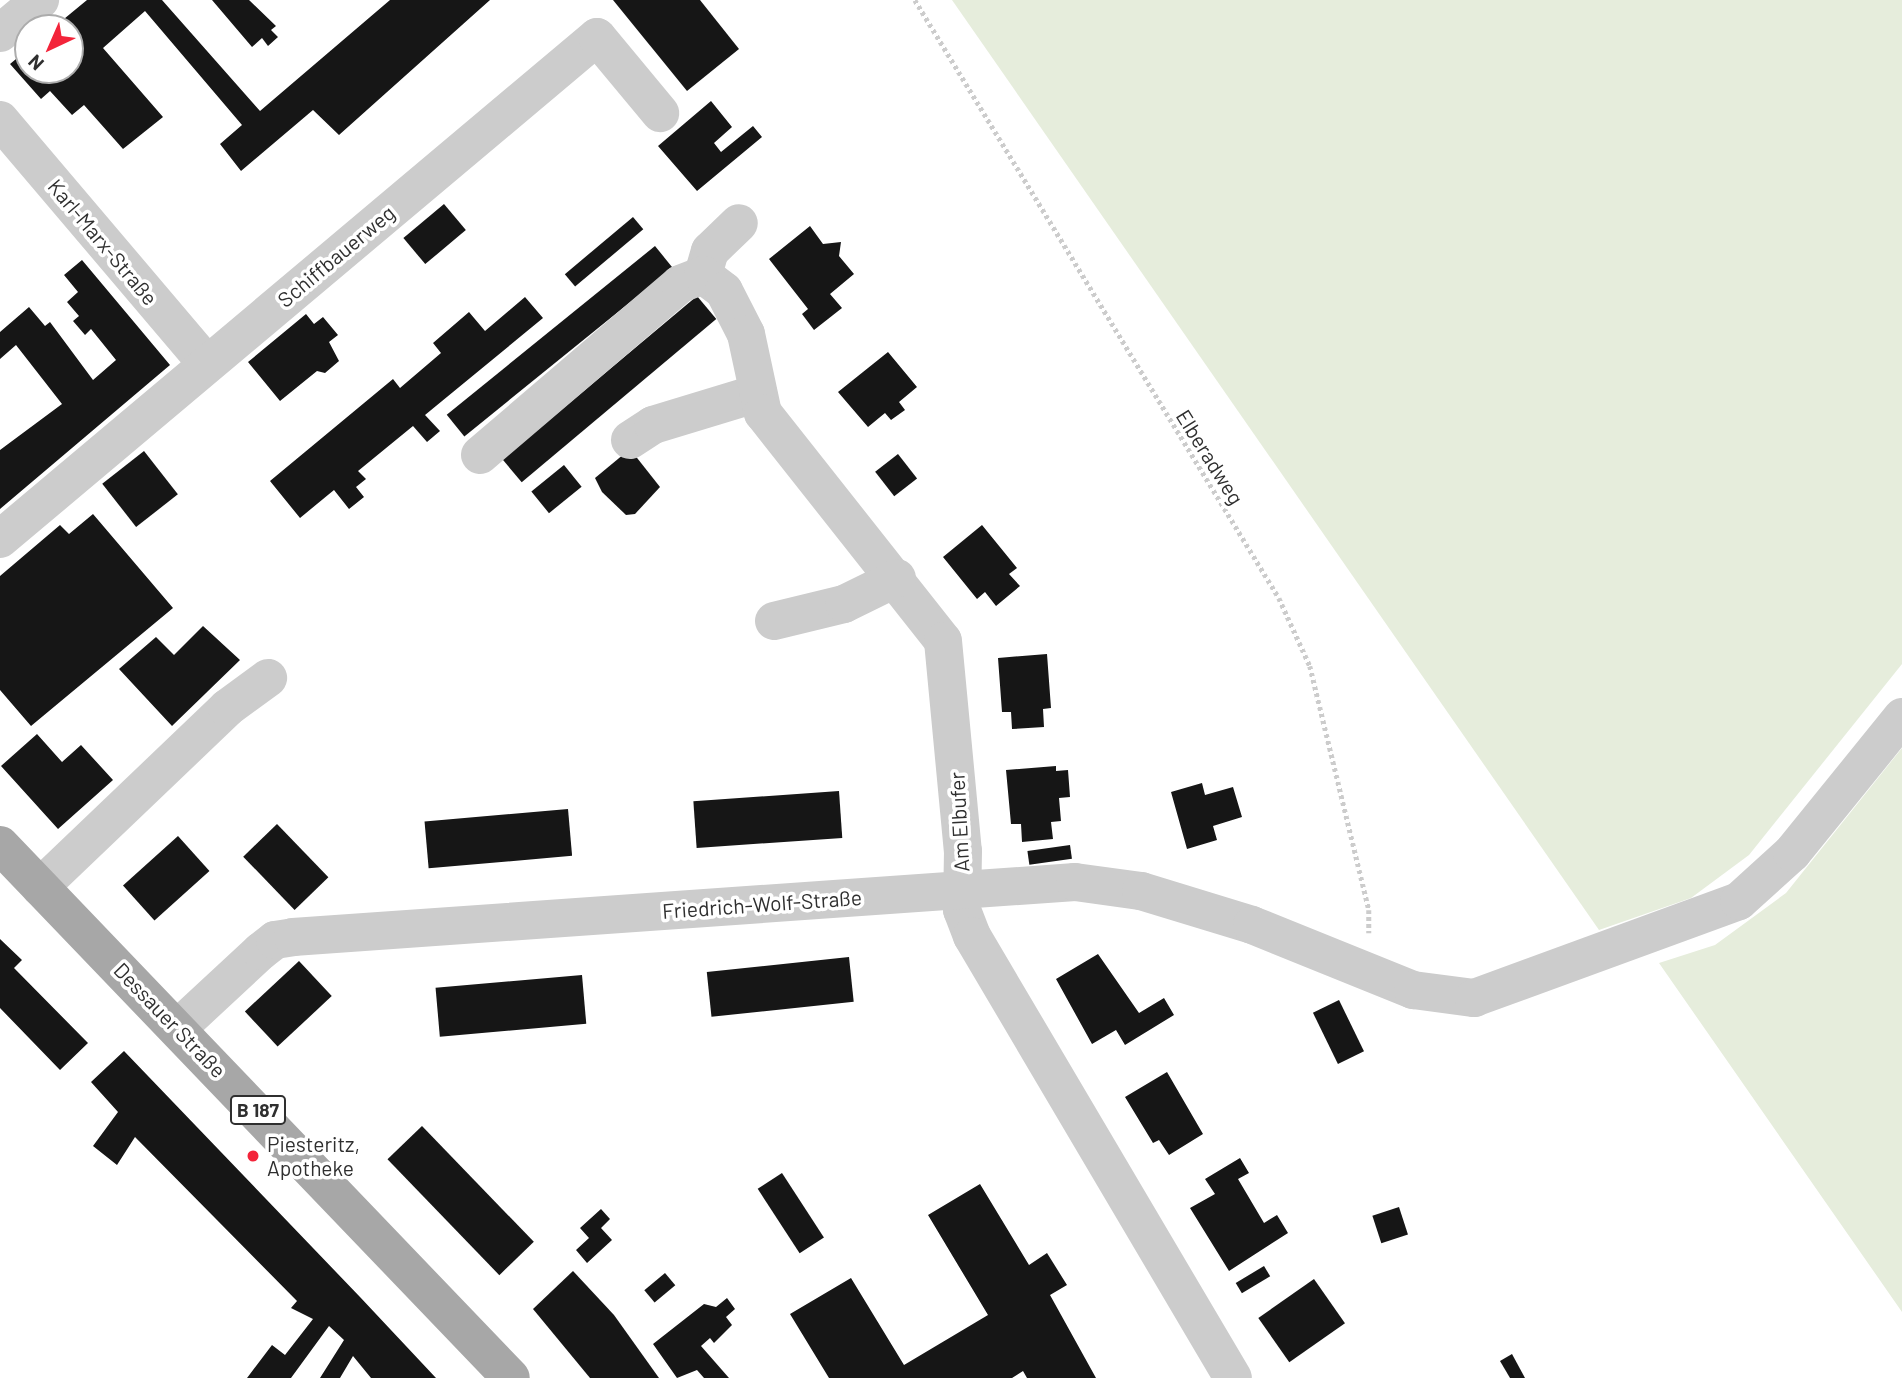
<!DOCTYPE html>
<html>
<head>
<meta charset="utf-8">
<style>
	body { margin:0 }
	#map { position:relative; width:1902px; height:1378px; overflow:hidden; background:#fff; font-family:Barlow,sans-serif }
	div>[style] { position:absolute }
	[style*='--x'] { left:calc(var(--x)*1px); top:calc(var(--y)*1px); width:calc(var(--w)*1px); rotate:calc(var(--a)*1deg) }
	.green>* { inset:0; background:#e6eddc }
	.building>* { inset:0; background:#161616; transform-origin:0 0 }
	.path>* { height:4.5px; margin-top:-2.25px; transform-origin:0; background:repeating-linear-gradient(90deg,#ccc 0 3.5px,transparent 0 7px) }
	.minor>* { height:38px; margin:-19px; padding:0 19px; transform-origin:19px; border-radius:19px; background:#ccc }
	.major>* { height:38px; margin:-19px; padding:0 19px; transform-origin:19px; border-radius:19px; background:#a7a7a7 }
	.dots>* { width:19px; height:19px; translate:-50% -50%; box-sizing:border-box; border:4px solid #fff; border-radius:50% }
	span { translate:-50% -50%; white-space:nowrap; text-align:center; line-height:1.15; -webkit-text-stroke:7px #fff; paint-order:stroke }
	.shield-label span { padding:2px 5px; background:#fff; border:2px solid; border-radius:5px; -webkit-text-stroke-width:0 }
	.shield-label { font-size:19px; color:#2f2f2f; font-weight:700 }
	.street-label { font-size:21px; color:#2f2f2f }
	.poi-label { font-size:21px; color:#2f2f2f }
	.left { translate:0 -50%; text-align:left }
	.north { position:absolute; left:14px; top:14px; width:70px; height:70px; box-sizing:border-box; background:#fff; border:2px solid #acacac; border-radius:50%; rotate:224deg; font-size:19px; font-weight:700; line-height:28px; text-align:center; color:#2f2f2f }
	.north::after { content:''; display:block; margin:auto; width:24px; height:32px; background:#f3243a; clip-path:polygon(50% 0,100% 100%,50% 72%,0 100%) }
</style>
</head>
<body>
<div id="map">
	<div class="green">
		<div style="clip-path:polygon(952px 0,1902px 0,1902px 664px,1749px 855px,1691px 898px,1599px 930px)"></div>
		<div style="clip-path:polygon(1902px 748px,1902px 1312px,1659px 963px,1715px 945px,1786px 893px)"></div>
	</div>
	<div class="building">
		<div style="clip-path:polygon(87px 0,162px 0,260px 111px,390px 0,490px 0,339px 135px,313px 110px,241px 171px,220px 144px,242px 125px,145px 11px,103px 48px,163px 117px,123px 149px,84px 105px,72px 115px,50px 91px,41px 99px,10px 64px,28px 49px,28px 70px,70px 70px,70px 28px,53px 28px)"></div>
		<div style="clip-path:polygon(212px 0,249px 0,276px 26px,271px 30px,278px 37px,268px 46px,262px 38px,252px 47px)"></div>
		<div style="clip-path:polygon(613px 0,700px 0,739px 49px,687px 91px)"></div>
		<div style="clip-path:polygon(711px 101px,732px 127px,714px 143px,721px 152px,753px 126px,762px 137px,697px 191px,658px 146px)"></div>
		<div style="left:444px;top:204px;width:34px;height:53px;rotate:50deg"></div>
		<div style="left:633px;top:217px;width:16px;height:89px;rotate:50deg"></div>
		<div style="clip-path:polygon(810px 226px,823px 244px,841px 242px,839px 256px,854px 274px,830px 294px,842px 308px,814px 330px,802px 314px,808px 309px,769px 259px)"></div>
		<div style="left:655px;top:246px;width:28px;height:268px;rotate:51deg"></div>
		<div style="clip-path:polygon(82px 260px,170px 365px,0 509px,0 450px,62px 404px,16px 345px,0 359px,0 332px,29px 307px,45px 326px,50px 322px,93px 380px,116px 360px,91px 329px,85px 335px,73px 321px,79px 316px,67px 302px,78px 292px,64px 275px)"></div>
		<div style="left:697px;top:296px;width:30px;height:254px;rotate:50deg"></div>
		<div style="clip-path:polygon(525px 297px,543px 318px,425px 415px,440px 431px,427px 442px,413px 426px,358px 471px,366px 479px,356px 487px,364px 497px,349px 509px,334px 490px,300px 518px,270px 481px,393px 379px,400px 388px,441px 353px,433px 343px,469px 312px,485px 331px)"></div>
		<div style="clip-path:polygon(306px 314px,314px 324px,323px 317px,338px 335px,329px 342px,339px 361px,325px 373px,317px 371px,280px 401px,248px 362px)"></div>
		<div style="clip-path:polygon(888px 352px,917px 387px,899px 402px,905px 410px,891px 420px,885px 413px,868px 427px,838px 392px)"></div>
		<div style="clip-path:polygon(630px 449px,660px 487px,635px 514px,626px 515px,602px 492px,595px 478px)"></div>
		<div style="left:144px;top:451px;width:55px;height:53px;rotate:52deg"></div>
		<div style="left:898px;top:454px;width:31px;height:29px;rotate:52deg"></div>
		<div style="left:564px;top:465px;width:28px;height:42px;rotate:51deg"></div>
		<div style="clip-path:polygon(93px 514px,173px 608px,31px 726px,0 690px,0 576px,60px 525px,69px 534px)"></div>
		<div style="clip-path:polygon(982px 525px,1017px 568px,1009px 574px,1020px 586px,996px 606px,985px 592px,977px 599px,943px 557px)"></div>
		<div style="clip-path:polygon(203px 626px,240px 660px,172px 726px,119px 669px,156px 637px,174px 655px)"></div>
		<div style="clip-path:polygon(1047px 654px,1051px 708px,1043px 709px,1044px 727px,1012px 729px,1011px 712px,1002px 712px,998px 658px)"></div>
		<div style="clip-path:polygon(37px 734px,62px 762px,81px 745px,113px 780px,58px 829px,1px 766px)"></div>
		<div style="clip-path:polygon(1056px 766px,1056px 771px,1068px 770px,1070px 797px,1059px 798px,1061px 821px,1051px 822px,1053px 839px,1022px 842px,1021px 824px,1011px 824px,1006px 770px)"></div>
		<div style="clip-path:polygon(1202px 783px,1205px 795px,1233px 787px,1242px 817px,1213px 826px,1217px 840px,1187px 849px,1171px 792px)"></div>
		<div style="left:839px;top:791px;width:47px;height:146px;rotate:86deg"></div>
		<div style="left:568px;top:809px;width:47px;height:144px;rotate:85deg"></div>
		<div style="left:277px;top:824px;width:74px;height:47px;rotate:46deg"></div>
		<div style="left:178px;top:836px;width:47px;height:74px;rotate:48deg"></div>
		<div style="left:1070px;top:845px;width:14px;height:43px;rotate:82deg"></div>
		<div style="clip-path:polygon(0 939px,22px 960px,14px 968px,88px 1043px,60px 1070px,0 1008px)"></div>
		<div style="clip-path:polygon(1098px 954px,1139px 1013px,1164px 998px,1174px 1015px,1125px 1045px,1116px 1030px,1092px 1044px,1056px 979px)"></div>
		<div style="left:849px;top:957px;width:45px;height:143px;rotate:84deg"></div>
		<div style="left:299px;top:961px;width:48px;height:74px;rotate:47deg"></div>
		<div style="left:582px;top:975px;width:49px;height:147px;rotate:85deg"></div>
		<div style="left:1339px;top:1000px;width:57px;height:29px;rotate:64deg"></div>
		<div style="clip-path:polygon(124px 1051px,360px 1297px,436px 1378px,371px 1378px,353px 1356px,340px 1378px,320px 1378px,344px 1340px,329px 1326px,291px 1378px,247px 1378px,272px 1345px,285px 1355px,313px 1319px,291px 1308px,297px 1301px,135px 1137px,117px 1165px,93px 1146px,118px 1112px,91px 1082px)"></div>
		<div style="clip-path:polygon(1167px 1072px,1203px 1134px,1169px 1155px,1159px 1140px,1153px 1143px,1125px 1097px)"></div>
		<div style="left:422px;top:1126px;width:161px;height:48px;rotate:46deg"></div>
		<div style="clip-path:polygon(1240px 1158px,1249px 1173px,1238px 1179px,1264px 1223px,1277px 1215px,1288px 1233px,1229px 1271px,1190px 1208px,1215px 1194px,1205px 1179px)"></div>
		<div style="left:782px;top:1173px;width:77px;height:29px;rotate:57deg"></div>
		<div style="clip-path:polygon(980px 1184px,1029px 1265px,1047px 1253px,1067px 1285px,1050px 1295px,1096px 1378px,1027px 1378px,1023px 1371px,1012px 1378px,829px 1378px,790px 1314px,851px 1278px,904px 1365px,988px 1315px,928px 1215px)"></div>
		<div style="left:1399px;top:1207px;width:29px;height:28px;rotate:72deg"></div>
		<div style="clip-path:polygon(601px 1209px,610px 1219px,601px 1228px,612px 1240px,587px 1263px,576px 1250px,589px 1238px,580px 1228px)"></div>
		<div style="left:1264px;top:1266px;width:12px;height:33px;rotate:59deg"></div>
		<div style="clip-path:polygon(573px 1271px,614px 1315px,659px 1378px,590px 1378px,533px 1309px)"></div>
		<div style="left:665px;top:1273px;width:16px;height:27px;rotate:50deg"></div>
		<div style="left:1314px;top:1279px;width:54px;height:68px;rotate:55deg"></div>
		<div style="clip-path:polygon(727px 1298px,735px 1309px,726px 1317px,732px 1325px,714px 1343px,710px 1338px,701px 1346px,729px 1378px,704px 1378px,697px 1370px,677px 1378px,653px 1344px,704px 1304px,716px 1307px)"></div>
		<div style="clip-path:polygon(1512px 1354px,1525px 1378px,1510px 1378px,1500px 1361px)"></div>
	</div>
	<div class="path">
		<div style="--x:915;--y:0;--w:700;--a:58.67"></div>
		<div style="--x:1279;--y:598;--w:75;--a:65.5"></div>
		<div style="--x:1310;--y:666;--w:251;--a:76.4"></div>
		<div style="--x:1369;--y:910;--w:23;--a:90"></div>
	</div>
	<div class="minor">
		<div style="--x:0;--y:33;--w:52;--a:-39.5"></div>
		<div style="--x:0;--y:120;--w:320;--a:49.7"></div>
		<div style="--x:703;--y:275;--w:25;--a:-74"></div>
		<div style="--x:710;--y:251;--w:40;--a:-44"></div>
		<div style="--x:630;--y:440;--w:27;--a:-33"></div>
		<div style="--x:653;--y:425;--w:110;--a:-16.9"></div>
		<div style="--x:480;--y:455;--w:263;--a:-40.5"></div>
		<div style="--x:680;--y:284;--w:25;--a:-21"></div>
		<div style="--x:703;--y:275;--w:26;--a:37"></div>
		<div style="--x:724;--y:291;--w:48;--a:62.9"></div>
		<div style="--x:746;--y:334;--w:81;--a:77.9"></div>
		<div style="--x:763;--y:413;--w:290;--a:51.7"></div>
		<div style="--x:943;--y:641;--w:211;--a:84.6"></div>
		<div style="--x:963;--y:851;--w:59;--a:91"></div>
		<div style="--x:962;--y:910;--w:28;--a:69"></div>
		<div style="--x:972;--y:936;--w:513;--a:59.44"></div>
		<div style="--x:0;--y:539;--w:780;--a:-40.06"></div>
		<div style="--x:597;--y:37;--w:99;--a:50.3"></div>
		<div style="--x:774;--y:621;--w:72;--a:-13.7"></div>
		<div style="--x:844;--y:604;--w:59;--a:-26.1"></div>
		<div style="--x:40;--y:887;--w:259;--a:-43.7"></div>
		<div style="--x:227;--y:708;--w:51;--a:-36.2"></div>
		<div style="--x:178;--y:1028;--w:113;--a:-42.9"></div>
		<div style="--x:261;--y:951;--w:18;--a:-38"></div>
		<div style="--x:275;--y:940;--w:18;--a:-9"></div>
		<div style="--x:293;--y:937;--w:784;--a:-4.02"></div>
		<div style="--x:1075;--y:882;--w:67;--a:7.8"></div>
		<div style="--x:1141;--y:891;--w:116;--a:17"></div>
		<div style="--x:1252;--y:925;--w:174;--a:22"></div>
		<div style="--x:1413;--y:990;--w:62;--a:7.5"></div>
		<div style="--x:1474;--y:998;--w:282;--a:-20.1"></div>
		<div style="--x:1739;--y:901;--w:72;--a:-42.2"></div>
		<div style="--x:1792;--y:853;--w:175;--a:-51"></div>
	</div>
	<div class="major">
		<div style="--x:0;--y:845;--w:738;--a:46.21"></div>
	</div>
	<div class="dots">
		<div style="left:253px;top:1156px;background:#f3243a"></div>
	</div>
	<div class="shield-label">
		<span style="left:258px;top:1110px">B 187</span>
	</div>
	<div class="street-label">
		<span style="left:103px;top:242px;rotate:50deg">Karl-Marx-Straße</span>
		<span style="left:336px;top:256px;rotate:-40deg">Schiffbauerweg</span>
		<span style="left:1210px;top:457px;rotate:58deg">Elberadweg</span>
		<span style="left:959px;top:822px;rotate:-93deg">Am Elbufer</span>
		<span style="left:762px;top:904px;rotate:-4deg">Friedrich-Wolf-Straße</span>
		<span style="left:170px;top:1020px;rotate:46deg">Dessauer Straße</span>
	</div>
	<div class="poi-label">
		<span class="left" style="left:267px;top:1156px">Piesteritz,<br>Apotheke</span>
	</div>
	<div class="north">N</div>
</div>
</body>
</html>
